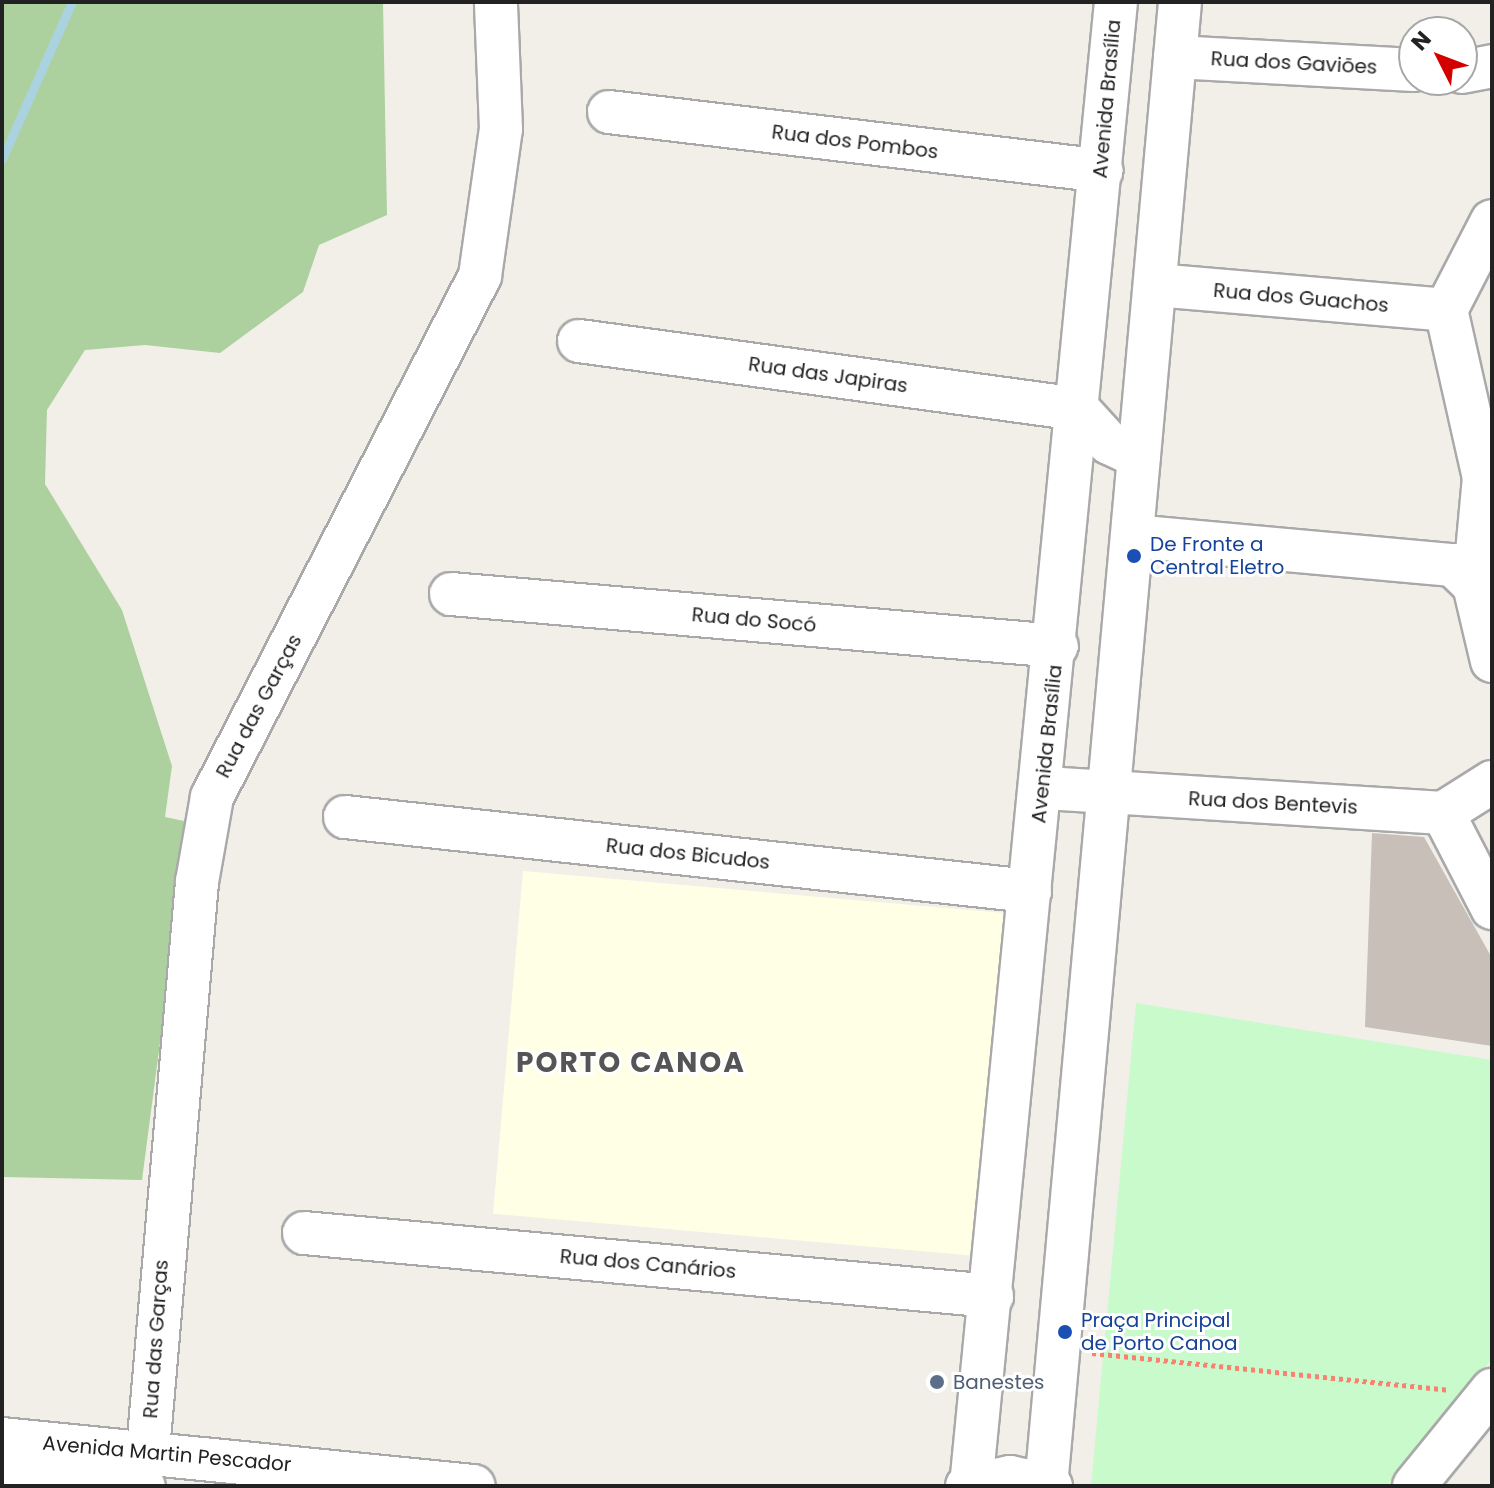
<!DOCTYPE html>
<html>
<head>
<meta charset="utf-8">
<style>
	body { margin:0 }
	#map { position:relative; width:1494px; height:1488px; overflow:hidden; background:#f2efe9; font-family:Poppins,sans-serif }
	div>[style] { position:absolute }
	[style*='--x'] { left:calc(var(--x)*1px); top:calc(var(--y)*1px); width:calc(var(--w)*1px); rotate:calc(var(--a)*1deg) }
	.education>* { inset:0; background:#ffffe5; transform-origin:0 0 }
	.forest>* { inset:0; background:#add19e }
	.park>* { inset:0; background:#c8facc }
	.stream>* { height:9px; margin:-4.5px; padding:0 4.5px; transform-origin:4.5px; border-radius:4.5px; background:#aad3df }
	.building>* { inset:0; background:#c7bfb8 }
	.path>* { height:5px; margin-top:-2.5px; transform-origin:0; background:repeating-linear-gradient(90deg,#fa8072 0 4px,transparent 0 8px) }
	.roads { filter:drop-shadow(2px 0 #a9a9a9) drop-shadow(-2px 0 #a9a9a9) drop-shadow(0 2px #a9a9a9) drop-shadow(0 -2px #a9a9a9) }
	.minor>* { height:42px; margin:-21px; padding:0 21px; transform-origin:21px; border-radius:21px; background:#fff }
	.dots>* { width:22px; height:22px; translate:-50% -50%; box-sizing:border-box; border:4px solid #fff; border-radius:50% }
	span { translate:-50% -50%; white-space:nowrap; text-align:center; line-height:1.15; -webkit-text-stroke:6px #fff; paint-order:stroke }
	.street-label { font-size:20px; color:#222 }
	.transit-label { font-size:20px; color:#164399 }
	.left { translate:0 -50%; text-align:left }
	.service-label { font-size:20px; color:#4e5e75 }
	.district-label { font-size:28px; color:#555; font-weight:700; letter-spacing:2px }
	.frame { position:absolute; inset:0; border:4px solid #222; pointer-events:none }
	.north { position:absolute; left:1398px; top:16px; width:80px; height:80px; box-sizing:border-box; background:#fff; border:2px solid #a7a7a7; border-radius:50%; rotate:312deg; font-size:22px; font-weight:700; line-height:32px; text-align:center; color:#222 }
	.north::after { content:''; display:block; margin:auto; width:28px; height:36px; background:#d40000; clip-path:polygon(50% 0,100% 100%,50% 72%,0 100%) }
</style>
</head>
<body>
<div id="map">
	<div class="education">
		<div style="left:523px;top:871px;width:486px;height:344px;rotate:5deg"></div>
	</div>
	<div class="forest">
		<div style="clip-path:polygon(2px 2px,383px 2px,387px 215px,319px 245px,303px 292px,220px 353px,145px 345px,85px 350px,47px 410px,45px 484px,122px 610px,172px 766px,165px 817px,189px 822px,142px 1180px,2px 1177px)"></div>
	</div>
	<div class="park">
		<div style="clip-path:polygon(1136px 1003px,1492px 1060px,1492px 1359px,1386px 1486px,1091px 1486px)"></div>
	</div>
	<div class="stream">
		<div style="--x:2;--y:159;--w:172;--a:-66"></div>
	</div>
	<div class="building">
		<div style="clip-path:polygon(1372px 833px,1424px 837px,1492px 958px,1492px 1046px,1365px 1027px)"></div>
	</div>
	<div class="path">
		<div style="--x:1092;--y:1353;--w:358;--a:5.9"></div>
	</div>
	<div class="roads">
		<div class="minor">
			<div style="--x:1175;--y:57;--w:239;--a:3.1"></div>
			<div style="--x:1462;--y:72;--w:31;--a:-11"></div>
			<div style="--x:609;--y:112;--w:496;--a:6.8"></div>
			<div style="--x:1156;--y:285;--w:291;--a:4.9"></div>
			<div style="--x:579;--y:341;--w:504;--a:7.76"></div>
			<div style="--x:1078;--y:409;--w:46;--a:47.6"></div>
			<div style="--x:1109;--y:443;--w:33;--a:25"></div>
			<div style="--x:1132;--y:536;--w:322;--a:5.2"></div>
			<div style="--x:1453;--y:565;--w:29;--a:44"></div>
			<div style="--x:1474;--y:585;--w:78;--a:76.7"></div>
			<div style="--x:1474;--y:585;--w:107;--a:-84.7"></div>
			<div style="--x:1484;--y:478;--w:172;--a:-102.7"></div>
			<div style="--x:1446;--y:310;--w:100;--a:-62.7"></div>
			<div style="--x:451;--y:594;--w:608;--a:4.9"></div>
			<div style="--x:1045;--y:788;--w:399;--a:3.6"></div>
			<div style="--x:1443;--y:813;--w:58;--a:-32.3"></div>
			<div style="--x:1443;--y:813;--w:107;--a:62.7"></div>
			<div style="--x:345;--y:817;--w:689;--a:6.17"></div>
			<div style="--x:304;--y:1233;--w:691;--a:5.23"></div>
			<div style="--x:2;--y:1439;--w:474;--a:5.7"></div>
			<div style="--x:148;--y:1450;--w:570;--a:-85.07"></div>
			<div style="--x:197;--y:882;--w:86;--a:-80"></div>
			<div style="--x:212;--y:797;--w:586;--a:-62.78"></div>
			<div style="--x:480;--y:276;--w:148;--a:-81.9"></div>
			<div style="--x:501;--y:129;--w:127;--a:-92.3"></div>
			<div style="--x:2;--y:1476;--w:142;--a:4"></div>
			<div style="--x:967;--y:1486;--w:44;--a:-11.8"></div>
			<div style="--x:1010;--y:1477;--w:42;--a:12.4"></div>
			<div style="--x:971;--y:1486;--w:1491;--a:-84.42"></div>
			<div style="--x:1046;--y:1486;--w:1490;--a:-84.84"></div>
			<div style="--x:1414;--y:1486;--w:124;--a:-50.9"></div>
		</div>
	</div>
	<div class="dots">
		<div style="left:1134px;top:556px;background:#1a4fb4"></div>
		<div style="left:1065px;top:1332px;background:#1a4fb4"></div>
		<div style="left:937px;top:1382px;background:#5c6f8a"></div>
	</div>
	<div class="street-label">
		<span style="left:1294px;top:63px;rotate:3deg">Rua dos Gaviões</span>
		<span style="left:1107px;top:99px;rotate:-85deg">Avenida Brasília</span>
		<span style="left:855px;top:142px;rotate:7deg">Rua dos Pombos</span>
		<span style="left:1301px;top:298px;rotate:5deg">Rua dos Guachos</span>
		<span style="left:828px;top:375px;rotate:8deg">Rua das Japiras</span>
		<span style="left:754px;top:620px;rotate:5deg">Rua do Socó</span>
		<span style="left:259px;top:706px;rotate:-62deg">Rua das Garças</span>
		<span style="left:1047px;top:744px;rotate:-84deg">Avenida Brasília</span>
		<span style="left:1273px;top:803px;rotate:3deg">Rua dos Bentevis</span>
		<span style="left:688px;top:854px;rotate:6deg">Rua dos Bicudos</span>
		<span style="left:648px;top:1264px;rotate:5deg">Rua dos Canários</span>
		<span style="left:156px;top:1339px;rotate:-86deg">Rua das Garças</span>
		<span style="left:167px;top:1454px;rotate:5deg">Avenida Martin Pescador</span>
	</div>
	<div class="transit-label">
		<span class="left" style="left:1150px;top:556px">De Fronte a<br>Central Eletro</span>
		<span class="left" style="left:1081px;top:1332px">Praça Principal<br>de Porto Canoa</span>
	</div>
	<div class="service-label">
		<span class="left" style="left:953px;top:1382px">Banestes</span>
	</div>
	<div class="district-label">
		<span style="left:631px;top:1063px">PORTO CANOA</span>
	</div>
	<div class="frame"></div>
	<div class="north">N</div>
</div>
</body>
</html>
